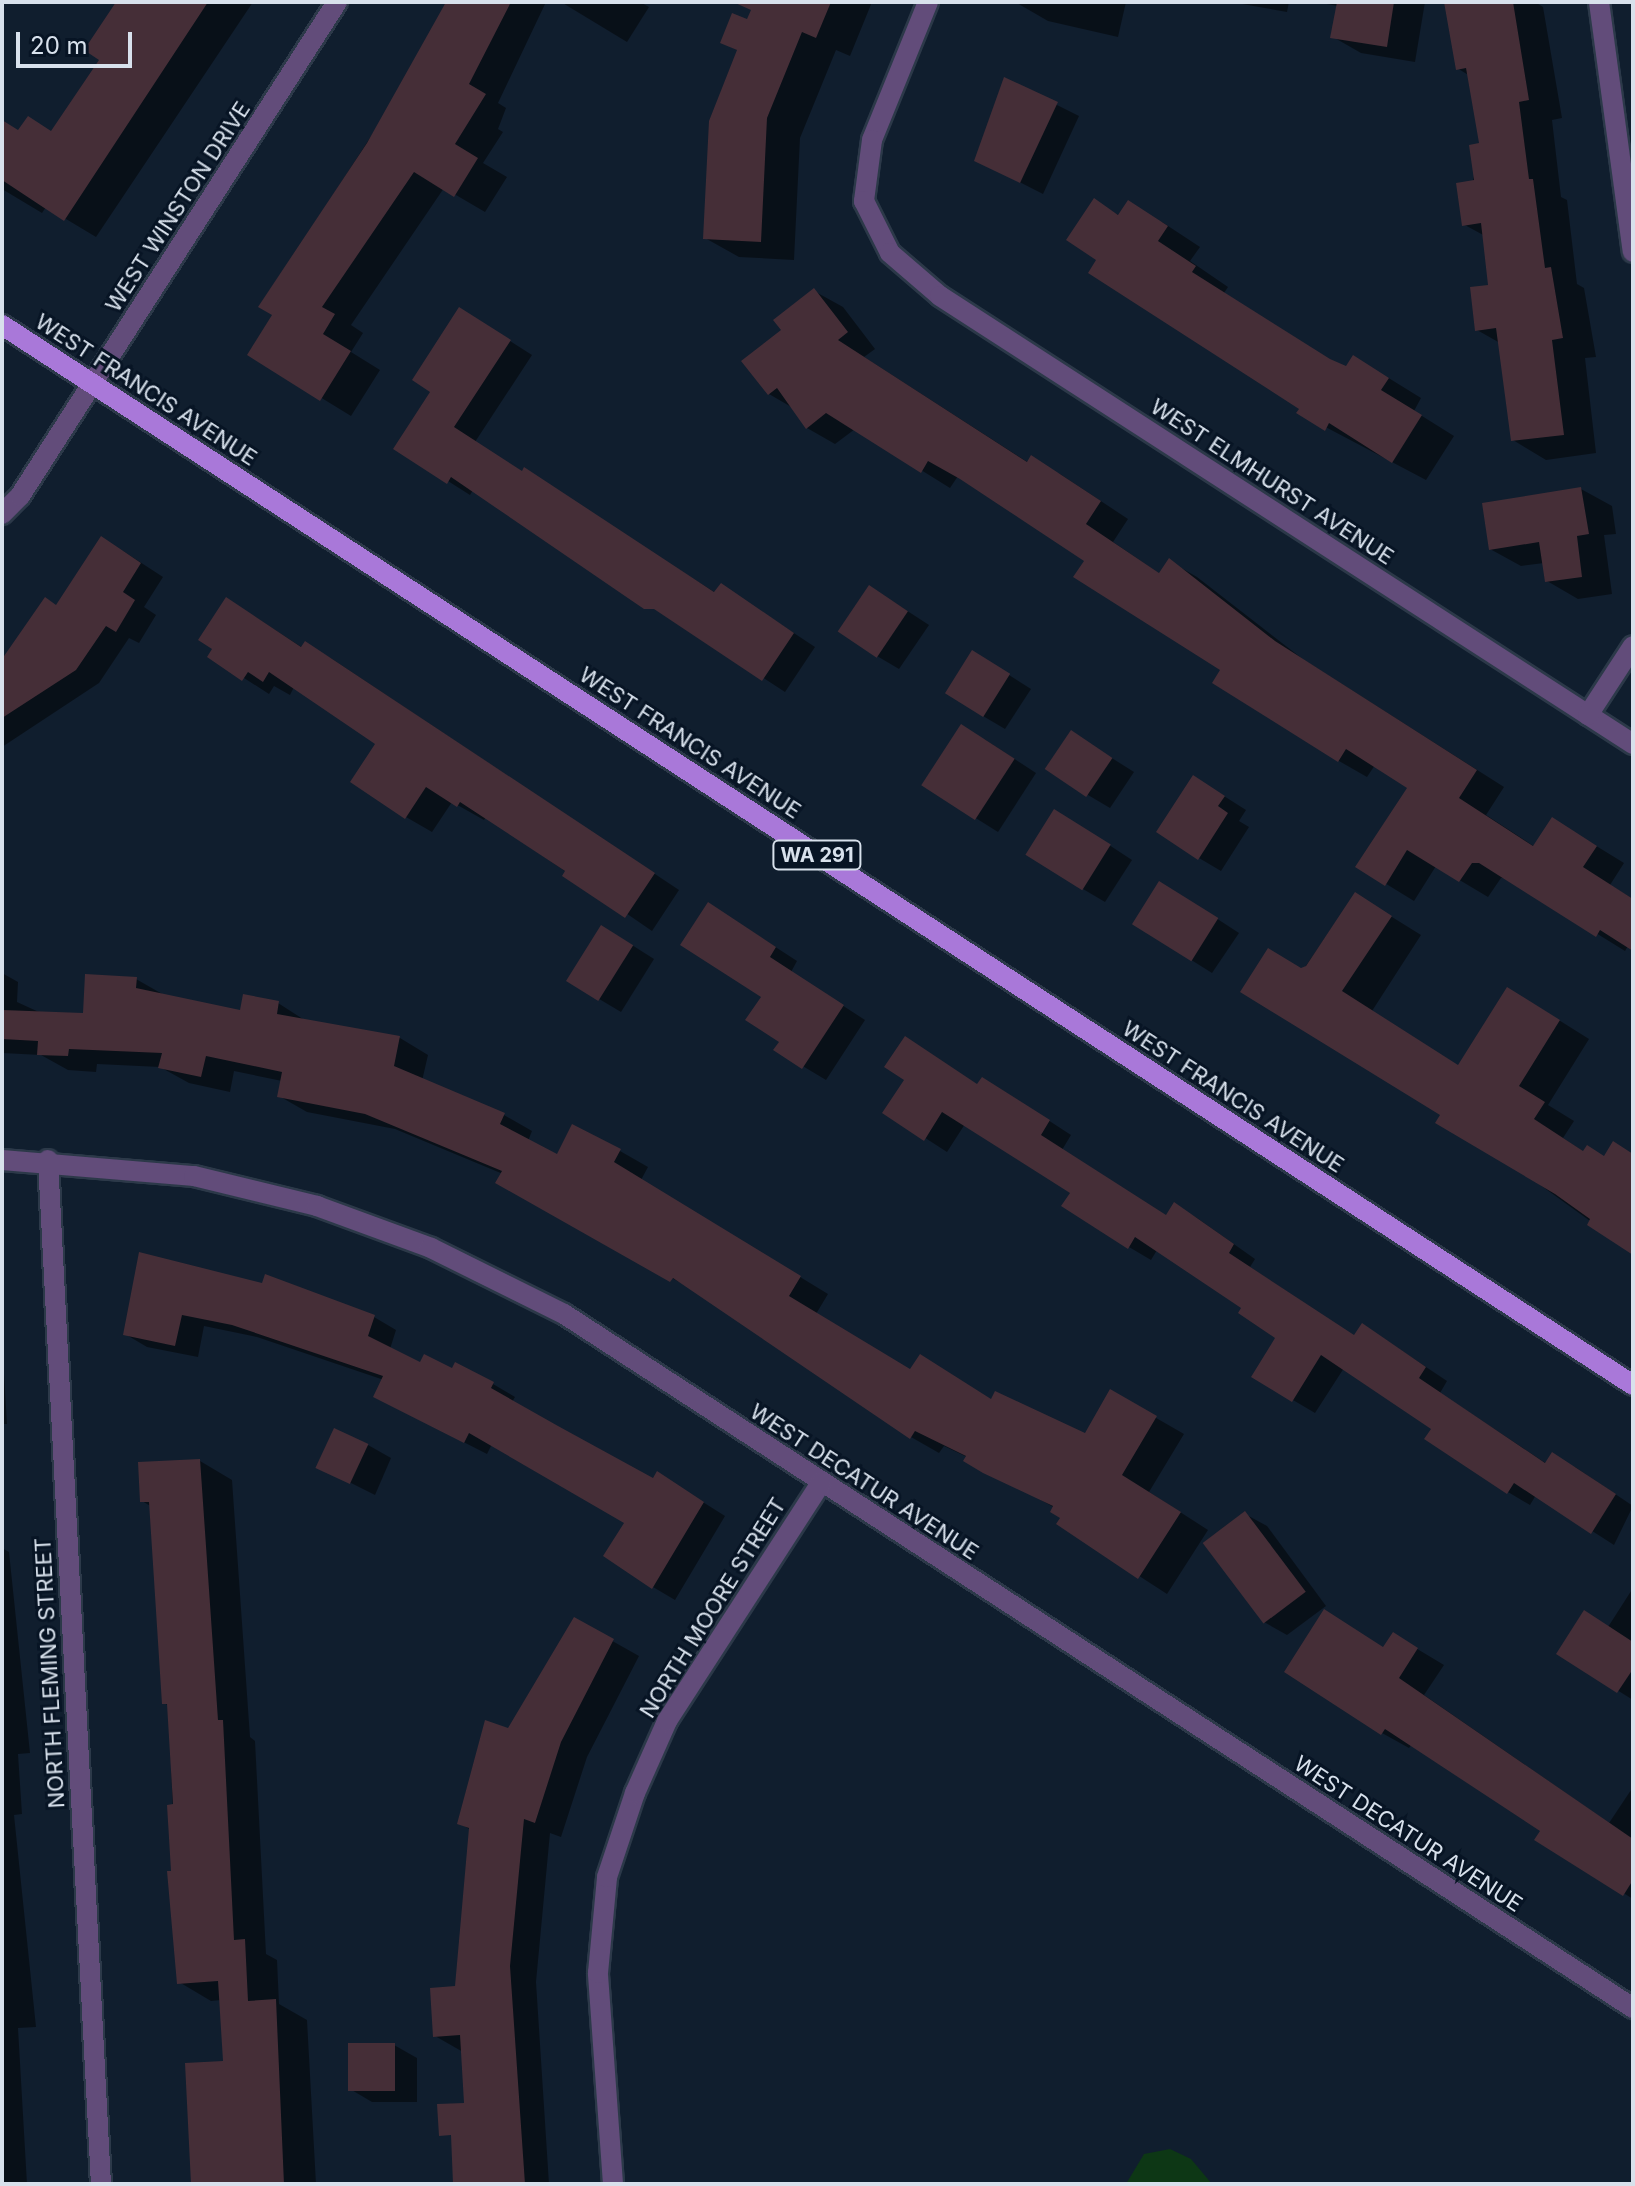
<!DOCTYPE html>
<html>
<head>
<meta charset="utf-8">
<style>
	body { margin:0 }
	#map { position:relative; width:1635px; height:2186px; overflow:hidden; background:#101e2e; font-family:Inter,sans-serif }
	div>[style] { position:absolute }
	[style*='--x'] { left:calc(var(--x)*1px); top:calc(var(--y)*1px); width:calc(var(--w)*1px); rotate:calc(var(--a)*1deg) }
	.green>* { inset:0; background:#0d3715 }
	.shadow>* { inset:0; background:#0007 }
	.building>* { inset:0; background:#452e37; transform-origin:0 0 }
	.roads { filter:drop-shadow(2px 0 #2c3949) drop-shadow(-2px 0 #2c3949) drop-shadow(0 2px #2c3949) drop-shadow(0 -2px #2c3949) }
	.minor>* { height:20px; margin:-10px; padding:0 10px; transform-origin:10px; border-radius:10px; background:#624c7a }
	.primary>* { height:20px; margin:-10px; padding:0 10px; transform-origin:10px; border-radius:10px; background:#a978d9 }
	span { translate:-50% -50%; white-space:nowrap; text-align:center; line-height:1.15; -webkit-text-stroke:6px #071424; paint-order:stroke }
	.shield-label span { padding:2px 6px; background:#071424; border:2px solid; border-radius:6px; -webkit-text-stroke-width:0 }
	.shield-label { font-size:20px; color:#d8e1ec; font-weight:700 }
	.street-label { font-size:22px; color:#d8e1ec }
	.frame { position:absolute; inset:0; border:4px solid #d8e1ec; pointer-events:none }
	.scale { position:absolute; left:16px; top:32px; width:116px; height:36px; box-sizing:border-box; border:4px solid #d8e1ec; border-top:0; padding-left:10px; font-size:24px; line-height:28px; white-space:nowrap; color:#d8e1ec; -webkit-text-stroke:6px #071424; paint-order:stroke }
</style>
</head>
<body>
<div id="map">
	<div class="green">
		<div style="clip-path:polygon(1170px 2149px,1191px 2159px,1212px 2184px,1126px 2184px,1144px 2154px)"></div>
	</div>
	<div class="shadow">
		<div style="clip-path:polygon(146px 2px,253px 2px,96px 237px,46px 207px,42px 213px,2px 189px,2px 124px,19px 132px,52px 132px)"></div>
		<div style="clip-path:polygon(449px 2px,546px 2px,498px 103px,506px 108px,498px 129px,503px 132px,483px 163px,507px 177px,485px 212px,444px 188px,351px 325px,363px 333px,351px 352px,380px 370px,351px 416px,250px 354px,275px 314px,261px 306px,412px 73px)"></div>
		<div style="clip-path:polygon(561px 2px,640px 2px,649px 7px,627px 42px)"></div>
		<div style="clip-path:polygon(756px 2px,872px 2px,850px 56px,836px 50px,800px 138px,794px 260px,739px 257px,705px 238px,739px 51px,722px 42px,748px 22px)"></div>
		<div style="clip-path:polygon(1015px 2px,1126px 2px,1118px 37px,1048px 21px)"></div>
		<div style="clip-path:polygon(1231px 2px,1289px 2px,1287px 12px)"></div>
		<div style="clip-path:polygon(1315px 2px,1425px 2px,1415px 62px,1361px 53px,1333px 37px,1338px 6px)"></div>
		<div style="clip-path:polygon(1446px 2px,1535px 2px,1543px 7px,1562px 118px,1552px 120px,1561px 197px,1567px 200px,1577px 284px,1584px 288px,1596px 357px,1585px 358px,1596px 453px,1546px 460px,1513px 440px,1500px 343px,1477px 330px,1491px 287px,1485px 236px,1463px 224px,1481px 145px,1470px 76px,1457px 68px)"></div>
		<div style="clip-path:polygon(1005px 79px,1079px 116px,1043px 194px,976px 160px)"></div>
		<div style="clip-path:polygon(1094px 201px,1120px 216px,1162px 222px,1200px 247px,1190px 261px,1228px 287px,1224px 293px,1338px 365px,1387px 377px,1421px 398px,1414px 411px,1454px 436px,1426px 480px,1299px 413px,1302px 408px,1099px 259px)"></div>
		<div style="clip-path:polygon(814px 291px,843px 307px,875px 349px,864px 357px,1029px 463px,1060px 474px,1128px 519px,1113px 542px,1160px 574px,1169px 561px,1197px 577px,1304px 660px,1504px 787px,1486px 815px,1535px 847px,1580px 836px,1624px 863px,1610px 885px,1633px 899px,1633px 949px,1628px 946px,1625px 951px,1507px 878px,1501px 878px,1488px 897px,1436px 866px,1414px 901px,1357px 866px,1410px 788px,1375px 765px,1367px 777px,1339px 761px,1087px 561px,958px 476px,950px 488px,855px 429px,835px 444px,807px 428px,793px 408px,769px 394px,783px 331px)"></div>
		<div style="clip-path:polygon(482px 323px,532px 355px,475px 442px,716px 593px,721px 585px,815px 647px,785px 692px,473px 490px,470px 495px,396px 448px)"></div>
		<div style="clip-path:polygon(1581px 489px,1612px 506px,1616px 534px,1604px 535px,1612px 594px,1578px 599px,1547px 581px,1544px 563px,1521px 566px,1490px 549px)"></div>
		<div style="clip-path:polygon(123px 551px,163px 577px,144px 607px,156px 615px,139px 643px,129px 638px,99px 683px,2px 747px,2px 661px)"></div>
		<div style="clip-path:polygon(892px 601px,929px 625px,899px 669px,877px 656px)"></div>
		<div style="clip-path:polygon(252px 615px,303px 648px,306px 644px,332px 659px,679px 890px,652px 931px,486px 817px,484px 820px,452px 802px,432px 832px,406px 817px,378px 744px,294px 687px,290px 695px,274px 686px,269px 694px,210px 656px)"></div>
		<div style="clip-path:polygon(995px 666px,1031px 689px,1005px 729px,983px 716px)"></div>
		<div style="clip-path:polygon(1072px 733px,1134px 772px,1110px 808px,1088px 795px)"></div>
		<div style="clip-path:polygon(984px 739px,1036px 773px,998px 832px,923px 785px)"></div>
		<div style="clip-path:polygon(1216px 791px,1246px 810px,1239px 821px,1249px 827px,1221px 871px,1199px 858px)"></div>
		<div style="clip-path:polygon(1077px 824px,1132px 860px,1105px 902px,1083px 889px)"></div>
		<div style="clip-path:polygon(1355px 894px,1421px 935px,1372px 1011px,1460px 1067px,1538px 1007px,1589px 1039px,1548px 1105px,1574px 1121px,1563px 1138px,1584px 1152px,1605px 1158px,1633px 1155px,1633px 1252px,1442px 1114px,1303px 970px)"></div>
		<div style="clip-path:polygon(1182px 896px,1239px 933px,1212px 973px,1134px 924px)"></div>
		<div style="clip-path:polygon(731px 918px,797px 961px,791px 972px,865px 1020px,826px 1080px,776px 1050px,782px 1041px)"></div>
		<div style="clip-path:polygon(624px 940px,654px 959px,621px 1012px,569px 981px)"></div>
		<div style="clip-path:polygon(2px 973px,18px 982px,17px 1002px,41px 1013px,85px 1015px,136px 979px,164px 995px,241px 1013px,278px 1003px,306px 1021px,400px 1038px,428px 1055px,422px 1081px,504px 1115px,532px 1131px,528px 1141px,558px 1157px,620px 1151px,648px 1167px,641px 1180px,828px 1294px,816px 1314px,911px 1371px,921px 1356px,993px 1401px,1086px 1435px,1111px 1392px,1184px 1434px,1149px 1492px,1208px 1530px,1167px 1594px,1059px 1524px,1063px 1518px,1055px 1508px,967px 1457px,944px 1446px,939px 1453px,911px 1437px,701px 1294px,498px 1183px,503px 1174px,395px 1129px,307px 1112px,279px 1096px,282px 1081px,234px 1071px,230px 1092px,189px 1083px,160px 1067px,97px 1064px,96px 1072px,68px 1070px,41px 1055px,2px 1053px)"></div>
		<div style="clip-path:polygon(978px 1086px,1005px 1092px,1071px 1135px,1062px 1150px,1167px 1217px,1175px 1205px,1197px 1218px,1255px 1259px,1250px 1267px,1355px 1337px,1384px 1339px,1447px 1381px,1440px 1393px,1547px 1464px,1575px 1467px,1633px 1506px,1614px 1545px,1536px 1495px,1530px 1505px,1508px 1492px,1434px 1428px,1344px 1368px,1315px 1413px,1293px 1400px,1278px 1338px,1243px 1308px,1157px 1250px,1151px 1260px,1129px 1247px,1073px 1192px,965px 1124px,947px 1152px,885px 1112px)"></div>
		<div style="clip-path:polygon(141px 1254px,374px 1317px,396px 1330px,390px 1349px,421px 1365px,453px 1371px,456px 1365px,493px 1384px,515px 1397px,512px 1402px,653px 1480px,679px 1487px,725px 1516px,675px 1600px,653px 1587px,626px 1523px,492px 1444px,487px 1454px,375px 1397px,384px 1380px,257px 1337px,204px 1326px,198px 1357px,147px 1347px,125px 1334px)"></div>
		<div style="clip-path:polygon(2px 1340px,7px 1424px,2px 1424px)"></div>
		<div style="clip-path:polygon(368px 1445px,391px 1458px,375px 1495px,319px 1467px)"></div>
		<div style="clip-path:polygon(200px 1461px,232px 1480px,250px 1737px,255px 1741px,266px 1954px,277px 1960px,279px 2004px,307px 2020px,316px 2184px,193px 2184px,225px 2063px,221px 2000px,211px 2001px,179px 1982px,169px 1706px,164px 1703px,152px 1507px,142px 1501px)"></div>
		<div style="clip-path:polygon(1245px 1514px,1267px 1526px,1326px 1606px,1287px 1635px,1264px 1622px)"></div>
		<div style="clip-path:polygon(2px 1548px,9px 1552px,30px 1753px,18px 1754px,22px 1814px,14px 1815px,36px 2027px,18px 2028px,27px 2184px,2px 2184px)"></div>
		<div style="clip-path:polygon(1633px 1588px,1633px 1700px,1558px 1653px,1608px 1627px)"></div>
		<div style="clip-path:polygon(575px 1620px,639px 1656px,587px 1757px,561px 1837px,550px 1833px,536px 1982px,549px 2184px,457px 2184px,466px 2105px,463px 2052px,435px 2036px,457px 1988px,471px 1830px,459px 1823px)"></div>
		<div style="clip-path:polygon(1394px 1635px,1444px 1665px,1424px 1695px,1609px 1823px,1633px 1787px,1633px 1899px,1537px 1839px,1543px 1831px,1412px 1744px,1409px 1748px,1382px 1733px,1385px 1648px)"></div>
		<div style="clip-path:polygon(394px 2045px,417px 2058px,417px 2102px,372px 2102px,350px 2089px)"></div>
	</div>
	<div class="building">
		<div style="clip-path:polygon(116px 2px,208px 2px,64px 221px,2px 180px,2px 120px,18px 130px,28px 116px,51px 131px,99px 60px,84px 50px)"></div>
		<div style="clip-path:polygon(446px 2px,511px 2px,469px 84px,486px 94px,455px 144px,478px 158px,454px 197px,414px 172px,322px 307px,335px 314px,323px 334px,351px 351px,320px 401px,247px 355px,272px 315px,258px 307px,367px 143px)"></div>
		<div style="clip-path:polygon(733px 2px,831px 2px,816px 38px,802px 32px,767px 118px,761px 242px,703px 239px,709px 121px,737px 50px,720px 43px,732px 13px,747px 19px,751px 10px)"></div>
		<div style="clip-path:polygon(1337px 2px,1394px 2px,1387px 47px,1330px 38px)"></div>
		<div style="clip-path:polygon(1444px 2px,1513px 2px,1529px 100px,1519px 102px,1529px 179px,1533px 179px,1545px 268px,1551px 267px,1563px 338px,1552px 340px,1564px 435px,1511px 441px,1496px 328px,1475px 331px,1470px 287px,1488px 285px,1481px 223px,1462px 226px,1456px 183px,1474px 180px,1469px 145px,1479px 143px,1466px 68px,1456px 70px)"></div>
		<div style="clip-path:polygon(1004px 77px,1058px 102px,1020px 183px,974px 161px)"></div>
		<div style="clip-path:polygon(1094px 198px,1118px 215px,1128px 200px,1168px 226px,1158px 241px,1196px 266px,1192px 272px,1330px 359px,1346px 366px,1353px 355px,1389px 378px,1381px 390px,1422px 415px,1392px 463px,1329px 423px,1325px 431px,1296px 413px,1299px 409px,1088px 273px,1096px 260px,1066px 240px)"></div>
		<div style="clip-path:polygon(814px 288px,848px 332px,838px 340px,1027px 462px,1031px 455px,1101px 501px,1086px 524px,1159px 573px,1169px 558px,1275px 641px,1477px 770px,1459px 798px,1533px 846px,1552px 817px,1597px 846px,1583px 867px,1633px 899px,1633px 951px,1600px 930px,1596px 937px,1479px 863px,1472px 863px,1459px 882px,1407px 850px,1385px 886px,1355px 867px,1407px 788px,1346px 749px,1338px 762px,1212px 683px,1220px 670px,1073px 577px,1084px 561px,960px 479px,928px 461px,921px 473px,826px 413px,806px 429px,777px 388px,768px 395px,741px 361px,781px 330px,773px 320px)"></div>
		<div style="clip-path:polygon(459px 307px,511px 340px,454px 427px,522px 471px,524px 467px,714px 592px,721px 583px,794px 633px,762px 681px,654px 609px,644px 609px,622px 594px,451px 477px,447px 484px,393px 449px,430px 392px,412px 380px)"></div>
		<div style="clip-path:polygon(1581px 487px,1589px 534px,1577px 536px,1582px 577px,1545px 582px,1539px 542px,1489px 550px,1482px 503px)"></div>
		<div style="clip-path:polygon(101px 536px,141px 563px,123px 592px,135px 600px,116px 632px,106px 626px,76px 670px,2px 718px,2px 659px,45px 597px,56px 605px)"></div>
		<div style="left:869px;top:585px;width:47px;height:56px;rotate:34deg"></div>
		<div style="clip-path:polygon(226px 597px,301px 647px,305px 641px,655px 873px,625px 918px,562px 876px,565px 871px,460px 802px,457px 807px,426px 787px,405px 819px,350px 782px,375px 744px,269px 672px,263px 682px,248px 672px,242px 681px,207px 657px,212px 649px,198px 640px)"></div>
		<div style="left:972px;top:650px;width:45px;height:51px;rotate:32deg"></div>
		<div style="left:961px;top:724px;width:64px;height:73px;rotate:33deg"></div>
		<div style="left:1071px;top:730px;width:50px;height:47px;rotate:34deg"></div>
		<div style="clip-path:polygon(1193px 775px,1225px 796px,1218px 806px,1228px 813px,1198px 860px,1156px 832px)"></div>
		<div style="left:1054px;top:809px;width:67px;height:54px;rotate:32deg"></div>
		<div style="left:1159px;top:881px;width:70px;height:51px;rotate:32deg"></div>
		<div style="clip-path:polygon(1355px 892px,1392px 916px,1342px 991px,1458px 1065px,1507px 987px,1560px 1020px,1519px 1086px,1545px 1102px,1534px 1119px,1583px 1151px,1587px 1145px,1604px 1156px,1613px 1141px,1633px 1154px,1633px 1255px,1587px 1225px,1590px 1219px,1555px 1194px,1435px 1123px,1440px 1115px,1240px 992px,1268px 948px,1301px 968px,1306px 966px)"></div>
		<div style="clip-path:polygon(708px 902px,776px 947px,770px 957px,844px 1005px,802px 1069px,773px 1050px,779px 1042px,745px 1020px,761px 997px,680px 945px)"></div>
		<div style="left:601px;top:925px;width:38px;height:66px;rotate:32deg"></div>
		<div style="clip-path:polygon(85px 974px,137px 977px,136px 988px,240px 1010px,243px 994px,279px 1001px,277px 1014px,400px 1036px,394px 1066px,505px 1113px,500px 1124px,557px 1154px,572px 1124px,621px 1149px,614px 1162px,801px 1276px,789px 1296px,910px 1369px,920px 1354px,991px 1399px,995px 1391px,1085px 1433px,1110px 1389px,1157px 1416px,1122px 1475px,1181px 1512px,1138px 1579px,1056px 1524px,1060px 1518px,1050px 1512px,1053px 1506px,983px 1473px,963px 1461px,966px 1456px,915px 1431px,910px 1439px,673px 1278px,670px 1282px,495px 1183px,502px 1171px,365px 1114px,277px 1097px,282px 1072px,206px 1056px,201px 1077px,158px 1068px,162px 1053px,69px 1049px,68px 1056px,37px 1055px,38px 1041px,2px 1039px,2px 1010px,83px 1013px)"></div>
		<div style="clip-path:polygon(905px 1036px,977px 1084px,982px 1077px,1050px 1120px,1041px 1135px,1166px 1215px,1174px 1202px,1234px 1244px,1229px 1253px,1354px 1335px,1362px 1323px,1426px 1367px,1419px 1378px,1545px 1463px,1552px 1452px,1616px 1494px,1591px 1534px,1514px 1483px,1507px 1494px,1424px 1439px,1431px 1429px,1321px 1355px,1292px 1402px,1251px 1377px,1275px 1338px,1238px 1313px,1241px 1308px,1135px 1237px,1128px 1249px,1061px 1206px,1070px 1193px,942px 1112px,924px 1141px,882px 1113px,904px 1080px,884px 1067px)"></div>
		<div style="clip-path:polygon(139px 1252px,262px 1283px,265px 1274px,375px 1315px,368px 1336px,420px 1362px,424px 1354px,452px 1368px,455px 1362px,494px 1382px,491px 1388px,558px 1426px,653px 1478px,657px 1471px,704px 1502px,652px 1589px,603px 1556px,624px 1523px,469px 1433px,464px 1443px,373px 1397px,383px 1376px,232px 1325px,182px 1315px,175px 1346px,123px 1335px)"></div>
		<div style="left:334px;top:1428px;width:38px;height:44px;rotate:25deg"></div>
		<div style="clip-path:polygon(200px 1459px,218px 1720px,223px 1720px,234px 1940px,245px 1939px,248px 2001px,276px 1999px,284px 2184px,191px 2184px,185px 2063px,223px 2061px,218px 1981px,177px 1984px,167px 1871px,171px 1871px,167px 1805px,173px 1804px,167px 1704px,162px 1704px,149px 1502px,140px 1502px,138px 1462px)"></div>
		<div style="left:1245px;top:1511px;width:101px;height:53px;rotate:53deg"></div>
		<div style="clip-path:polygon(1324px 1609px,1383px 1647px,1393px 1632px,1418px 1648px,1399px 1678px,1633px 1839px,1633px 1880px,1623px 1896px,1534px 1840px,1540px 1831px,1385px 1729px,1381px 1735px,1284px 1672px)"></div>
		<div style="clip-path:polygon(1584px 1610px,1633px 1642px,1633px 1669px,1617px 1693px,1556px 1654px)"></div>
		<div style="clip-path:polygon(574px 1617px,614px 1639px,561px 1742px,535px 1823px,524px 1819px,510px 1966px,525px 2184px,453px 2184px,451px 2135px,439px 2136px,437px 2104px,464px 2103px,460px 2035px,433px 2037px,430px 1988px,455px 1986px,469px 1828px,457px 1824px,485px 1720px,508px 1728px)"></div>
		<div style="left:348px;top:2043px;width:47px;height:48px"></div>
	</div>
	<div class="roads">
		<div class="minor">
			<div style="--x:928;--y:2;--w:149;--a:112.1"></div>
			<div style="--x:872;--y:140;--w:62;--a:97.5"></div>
			<div style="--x:864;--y:201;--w:58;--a:63.4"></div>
			<div style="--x:890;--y:253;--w:66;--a:40.7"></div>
			<div style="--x:940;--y:296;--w:825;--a:32.88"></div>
			<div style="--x:1599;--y:2;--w:252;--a:82.3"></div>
			<div style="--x:2;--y:514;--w:25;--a:-45"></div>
			<div style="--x:20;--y:496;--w:587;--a:-57.31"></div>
			<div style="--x:1588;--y:715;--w:82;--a:-56.9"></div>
			<div style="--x:2;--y:1160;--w:193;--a:4.8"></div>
			<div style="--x:194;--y:1176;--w:127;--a:13.7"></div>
			<div style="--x:317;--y:1206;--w:121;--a:20.2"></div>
			<div style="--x:431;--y:1248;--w:148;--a:26.4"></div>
			<div style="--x:564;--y:1314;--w:1275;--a:32.99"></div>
			<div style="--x:48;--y:1160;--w:1025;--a:87.04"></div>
			<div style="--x:613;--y:2184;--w:212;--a:-94.1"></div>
			<div style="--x:598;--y:1973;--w:96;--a:-84.6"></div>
			<div style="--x:607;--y:1877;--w:89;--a:-71.6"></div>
			<div style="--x:635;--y:1793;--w:79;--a:-66"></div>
			<div style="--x:667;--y:1721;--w:283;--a:-57.1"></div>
		</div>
		<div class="primary">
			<div style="--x:2;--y:325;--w:1945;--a:33.02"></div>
		</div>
	</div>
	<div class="shield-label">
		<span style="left:817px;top:855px">WA 291</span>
	</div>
	<div class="street-label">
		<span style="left:178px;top:207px;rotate:-57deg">WEST WINSTON DRIVE</span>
		<span style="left:146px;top:390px;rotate:33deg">WEST FRANCIS AVENUE</span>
		<span style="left:1272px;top:482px;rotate:33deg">WEST ELMHURST AVENUE</span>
		<span style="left:690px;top:743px;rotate:33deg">WEST FRANCIS AVENUE</span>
		<span style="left:1233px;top:1097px;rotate:33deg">WEST FRANCIS AVENUE</span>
		<span style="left:864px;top:1482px;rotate:33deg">WEST DECATUR AVENUE</span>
		<span style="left:713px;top:1608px;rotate:-58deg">NORTH MOORE STREET</span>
		<span style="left:50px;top:1673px;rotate:-93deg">NORTH FLEMING STREET</span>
		<span style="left:1408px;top:1834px;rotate:33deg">WEST DECATUR AVENUE</span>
	</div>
	<div class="frame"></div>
	<div class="scale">20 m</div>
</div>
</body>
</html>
